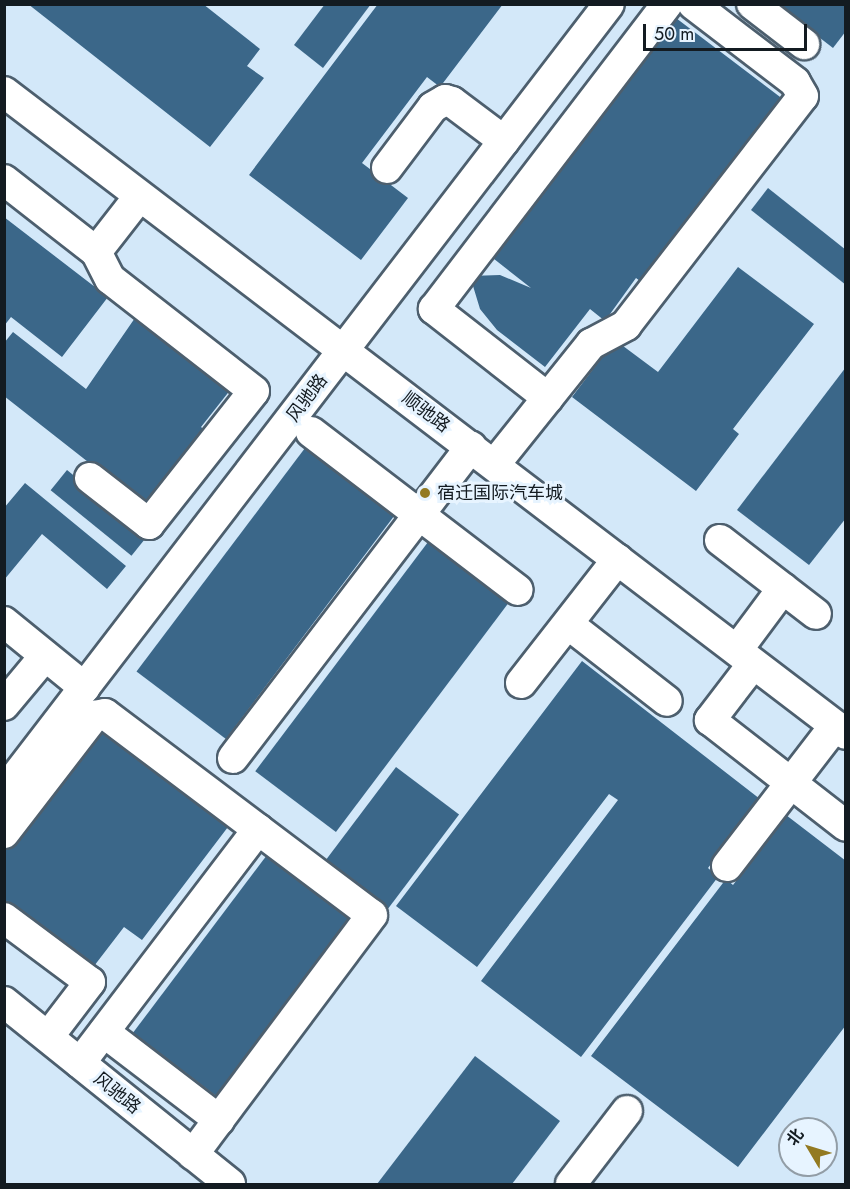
<!DOCTYPE html>
<html>
<head>
<meta charset="utf-8">
<style>
	body { margin:0 }
	#map { position:relative; width:850px; height:1189px; overflow:hidden; background:#d3e8f9; font-family:Jost,"Noto Sans SC",sans-serif }
	div>[style] { position:absolute }
	[style*='--x'] { left:calc(var(--x)*1px); top:calc(var(--y)*1px); width:calc(var(--w)*1px); rotate:calc(var(--a)*1deg) }
	.building>* { inset:0; background:#3b6789; transform-origin:0 0 }
	.roads { filter:drop-shadow(2px 0 #4d5f6e) drop-shadow(-2px 0 #4d5f6e) drop-shadow(0 2px #4d5f6e) drop-shadow(0 -2px #4d5f6e) }
	.minor>* { height:30px; margin:-15px; padding:0 15px; transform-origin:15px; border-radius:15px; background:#fff }
	.dots>* { width:16px; height:16px; translate:-50% -50%; box-sizing:border-box; border:3px solid #e7f4ff; border-radius:50% }
	span { translate:-50% -50%; white-space:nowrap; text-align:center; line-height:1.15; -webkit-text-stroke:6px #e7f4ff; paint-order:stroke }
	.street-label { font-size:18px; color:#131b21 }
	.poi-label { font-size:18px; color:#131b21 }
	.left { translate:0 -50%; text-align:left }
	.frame { position:absolute; inset:0; border:6px solid #131b21; pointer-events:none }
	.north { position:absolute; left:778px; top:1117px; width:60px; height:60px; box-sizing:border-box; background:#e7f4ff; border:2px solid #929da6; border-radius:50%; rotate:308deg; font-size:16px; font-weight:700; line-height:24px; text-align:center; color:#131b21 }
	.north::after { content:''; display:block; margin:auto; width:21px; height:27px; background:#937a21; clip-path:polygon(50% 0,100% 100%,50% 72%,0 100%) }
	.scale { position:absolute; left:643px; top:24px; width:164px; height:27px; box-sizing:border-box; border:3px solid #131b21; border-top:0; padding-left:8px; font-size:18px; line-height:21px; white-space:nowrap; color:#131b21; -webkit-text-stroke:4px #e7f4ff; paint-order:stroke }
</style>
</head>
<body>
<div id="map">
	<div class="building">
		<div style="clip-path:polygon(28px 4px,203px 4px,260px 49px,247px 66px,264px 78px,210px 147px)"></div>
		<div style="clip-path:polygon(325px 4px,371px 4px,323px 68px,294px 45px)"></div>
		<div style="clip-path:polygon(378px 4px,503px 4px,440px 87px,427px 77px,362px 163px,408px 198px,361px 260px,249px 175px)"></div>
		<div style="clip-path:polygon(776px 4px,846px 4px,846px 31px,833px 48px)"></div>
		<div style="clip-path:polygon(672px 15px,788px 103px,648px 287px,636px 278px,605px 321px,590px 309px,545px 367px,497px 330px,480px 309px,470px 276px,500px 275px,531px 288px,489px 255px)"></div>
		<div style="clip-path:polygon(768px 188px,846px 250px,846px 285px,751px 210px)"></div>
		<div style="clip-path:polygon(4px 217px,108px 297px,62px 357px,11px 317px,4px 326px)"></div>
		<div style="clip-path:polygon(738px 267px,814px 324px,733px 429px,739px 434px,696px 491px,572px 397px,615px 340px,658px 372px)"></div>
		<div style="clip-path:polygon(137px 315px,231px 389px,201px 427px,208px 433px,148px 509px,4px 396px,4px 343px,13px 332px,86px 389px)"></div>
		<div style="clip-path:polygon(846px 367px,846px 518px,809px 565px,737px 510px)"></div>
		<div style="left:305px;top:448px;width:112px;height:280px;rotate:37deg"></div>
		<div style="left:67px;top:470px;width:104px;height:26px;rotate:39deg"></div>
		<div style="clip-path:polygon(25px 483px,126px 566px,107px 589px,42px 534px,4px 580px,4px 508px)"></div>
		<div style="left:428px;top:542px;width:101px;height:287px;rotate:37deg"></div>
		<div style="clip-path:polygon(582px 661px,760px 799px,708px 868px,718px 877px,581px 1057px,481px 981px,618px 800px,609px 794px,477px 967px,396px 906px)"></div>
		<div style="clip-path:polygon(98px 721px,231px 823px,142px 940px,124px 927px,91px 970px,4px 904px,4px 843px)"></div>
		<div style="left:396px;top:767px;width:79px;height:125px;rotate:37deg"></div>
		<div style="clip-path:polygon(786px 815px,846px 861px,846px 1025px,738px 1167px,591px 1056px,726px 879px,733px 885px)"></div>
		<div style="left:273px;top:847px;width:109px;height:233px;rotate:37deg"></div>
		<div style="clip-path:polygon(475px 1056px,560px 1121px,512px 1184px,377px 1184px)"></div>
	</div>
	<div class="roads">
		<div class="minor">
			<div style="--x:752;--y:4;--w:66;--a:37.6"></div>
			<div style="--x:4;--y:92;--w:1059;--a:37.32"></div>
			<div style="--x:387;--y:168;--w:76;--a:-53"></div>
			<div style="--x:433;--y:107;--w:14;--a:-30"></div>
			<div style="--x:445;--y:100;--w:7;--a:16"></div>
			<div style="--x:452;--y:102;--w:65;--a:36.9"></div>
			<div style="--x:4;--y:180;--w:117;--a:38"></div>
			<div style="--x:96;--y:252;--w:70;--a:-52"></div>
			<div style="--x:548;--y:398;--w:145;--a:-142"></div>
			<div style="--x:434;--y:309;--w:384;--a:-52.6"></div>
			<div style="--x:311;--y:432;--w:260;--a:37.4"></div>
			<div style="--x:494;--y:465;--w:155;--a:-51.3"></div>
			<div style="--x:591;--y:344;--w:40;--a:-28"></div>
			<div style="--x:626;--y:325;--w:289;--a:-52.3"></div>
			<div style="--x:803;--y:96;--w:16;--a:-120"></div>
			<div style="--x:795;--y:82;--w:128;--a:-142.6"></div>
			<div style="--x:90;--y:478;--w:75;--a:37.9"></div>
			<div style="--x:149;--y:524;--w:169;--a:-51.7"></div>
			<div style="--x:254;--y:391;--w:182;--a:-142.1"></div>
			<div style="--x:110;--y:279;--w:30;--a:-117"></div>
			<div style="--x:720;--y:540;--w:121;--a:37.6"></div>
			<div style="--x:4;--y:622;--w:104;--a:39.2"></div>
			<div style="--x:568;--y:624;--w:125;--a:37.9"></div>
			<div style="--x:737;--y:650;--w:77;--a:-53.4"></div>
			<div style="--x:753;--y:664;--w:71;--a:127.5"></div>
			<div style="--x:710;--y:720;--w:172;--a:37.9"></div>
			<div style="--x:521;--y:683;--w:157;--a:-52"></div>
			<div style="--x:4;--y:705;--w:64;--a:-50.1"></div>
			<div style="--x:233;--y:758;--w:392;--a:-52.6"></div>
			<div style="--x:4;--y:792;--w:993;--a:-52.48"></div>
			<div style="--x:4;--y:833;--w:148;--a:-52.4"></div>
			<div style="--x:94;--y:716;--w:11;--a:-10"></div>
			<div style="--x:105;--y:714;--w:334;--a:37"></div>
			<div style="--x:372;--y:915;--w:299;--a:126.8"></div>
			<div style="--x:727;--y:866;--w:177;--a:-52.4"></div>
			<div style="--x:4;--y:918;--w:107;--a:36.7"></div>
			<div style="--x:90;--y:982;--w:69;--a:127.4"></div>
			<div style="--x:4;--y:1002;--w:290;--a:38.8"></div>
			<div style="--x:104;--y:1032;--w:145;--a:37.4"></div>
			<div style="--x:80;--y:1063;--w:294;--a:-52.7"></div>
			<div style="--x:571;--y:1184;--w:92;--a:-52.5"></div>
		</div>
	</div>
	<div class="dots">
		<div style="left:425px;top:493px;background:#937a21"></div>
	</div>
	<div class="street-label">
		<span style="left:307px;top:398px;rotate:-53deg">风驰路</span>
		<span style="left:426px;top:412px;rotate:37deg">顺驰路</span>
		<span style="left:117px;top:1093px;rotate:39deg">风驰路</span>
	</div>
	<div class="poi-label">
		<span class="left" style="left:437px;top:493px">宿迁国际汽车城</span>
	</div>
	<div class="frame"></div>
	<div class="north">北</div>
	<div class="scale">50 m</div>
</div>
</body>
</html>
